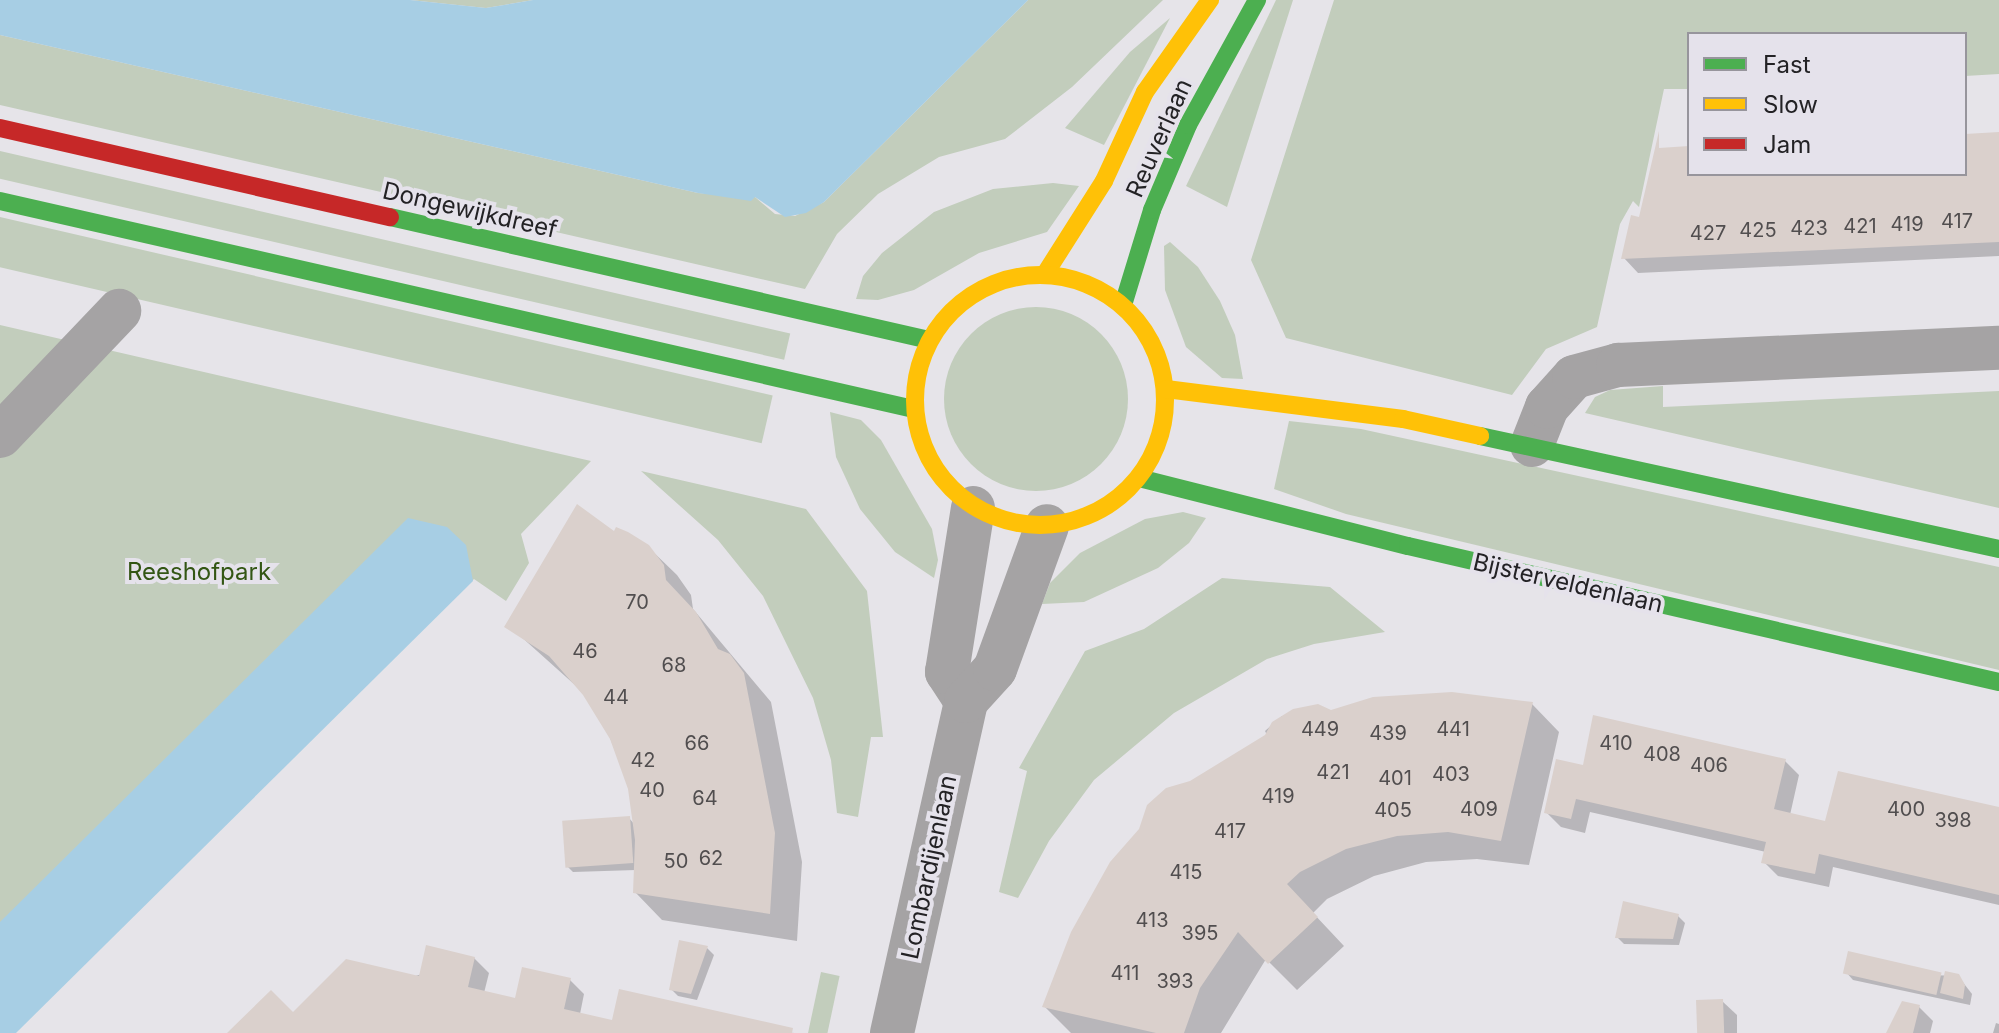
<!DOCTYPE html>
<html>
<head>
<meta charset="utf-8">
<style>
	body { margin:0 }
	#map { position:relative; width:1999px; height:1033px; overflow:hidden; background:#e6e4e9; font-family:Inter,sans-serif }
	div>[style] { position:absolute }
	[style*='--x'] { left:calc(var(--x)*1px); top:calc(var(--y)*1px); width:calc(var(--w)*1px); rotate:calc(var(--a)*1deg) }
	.green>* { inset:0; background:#c2cdbc; transform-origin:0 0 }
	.round { border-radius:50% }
	.water>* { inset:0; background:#a7cee4 }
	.shadow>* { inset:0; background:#0003 }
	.building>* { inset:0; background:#dad0cc; transform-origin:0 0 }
	.street>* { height:44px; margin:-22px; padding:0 22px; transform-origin:22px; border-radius:22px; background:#a5a3a4 }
	.fast>* { height:18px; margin:-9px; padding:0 9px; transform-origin:9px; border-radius:9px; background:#4caf50 }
	.slow>* { height:18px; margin:-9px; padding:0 9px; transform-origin:9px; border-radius:9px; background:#ffc107 }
	.slow>.ring { margin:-9px; padding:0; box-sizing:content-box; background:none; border:18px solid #ffc107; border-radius:50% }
	.jam>* { height:18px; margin:-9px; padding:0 9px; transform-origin:9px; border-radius:9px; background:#c62828 }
	span { translate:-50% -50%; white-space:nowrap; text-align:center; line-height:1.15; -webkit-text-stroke:8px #e5e2eb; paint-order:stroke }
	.number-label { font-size:20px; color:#514e4f }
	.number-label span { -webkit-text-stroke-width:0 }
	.street-label { font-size:24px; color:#232225 }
	.park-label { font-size:24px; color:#335614 }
	.legend { position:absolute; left:1687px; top:32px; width:280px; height:144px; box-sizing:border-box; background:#e5e2eb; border:2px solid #97959c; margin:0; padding:10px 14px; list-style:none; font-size:24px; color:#232225 }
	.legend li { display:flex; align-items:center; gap:16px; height:40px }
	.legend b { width:40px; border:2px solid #97959c }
</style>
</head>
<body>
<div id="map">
	<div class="green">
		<div style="clip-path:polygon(410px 0,533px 0,486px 8px)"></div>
		<div style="clip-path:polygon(1028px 0,1163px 0,1072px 87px,1005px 139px,939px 157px,878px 194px,837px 234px,805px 289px,0 105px,0 35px,698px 193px,755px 197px,775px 214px,795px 216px,824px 202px)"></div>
		<div style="clip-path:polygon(1276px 0,1293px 0,1227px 207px,1186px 186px)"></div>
		<div style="clip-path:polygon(1334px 0,1999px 0,1999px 74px,1965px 76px,1965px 34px,1689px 34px,1689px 89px,1664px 89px,1639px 207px,1633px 201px,1620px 224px,1597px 327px,1546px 349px,1512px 395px,1286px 338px,1251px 260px)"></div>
		<div style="clip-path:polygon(1170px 18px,1104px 145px,1065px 128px,1130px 52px)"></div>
		<div style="left:0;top:151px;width:811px;height:27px;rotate:13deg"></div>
		<div style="clip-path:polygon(1053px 183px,1079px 186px,1047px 232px,979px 253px,914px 290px,878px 300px,856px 299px,863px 276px,882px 253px,934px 212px,993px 189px)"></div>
		<div style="left:0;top:217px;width:793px;height:49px;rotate:13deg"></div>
		<div style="clip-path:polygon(1170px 242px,1198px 267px,1220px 301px,1235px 335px,1243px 379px,1222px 378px,1186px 347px,1165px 290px,1164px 246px)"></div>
		<div class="round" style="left:944px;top:307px;width:184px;height:184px"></div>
		<div style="clip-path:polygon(0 325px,591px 461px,521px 534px,529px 563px,506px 601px,474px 579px,0 1033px)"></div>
		<div style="clip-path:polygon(1663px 386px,1663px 407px,1999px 391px,1999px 508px,1585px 413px,1595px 397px,1610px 390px)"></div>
		<div style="clip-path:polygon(830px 412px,861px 420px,881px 440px,932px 529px,938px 560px,934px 578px,895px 552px,860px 509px,836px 457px)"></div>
		<div style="clip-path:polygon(1289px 421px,1361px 429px,1999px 567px,1999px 670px,1346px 514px,1274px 489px)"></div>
		<div style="clip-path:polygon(641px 471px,806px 509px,867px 591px,883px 737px,871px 737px,858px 817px,837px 813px,831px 760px,813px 698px,763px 596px,718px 540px)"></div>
		<div style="clip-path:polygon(1183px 512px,1206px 518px,1189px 543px,1158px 568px,1084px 602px,1042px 604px,1050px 583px,1080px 553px,1145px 519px)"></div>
		<div style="clip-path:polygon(1222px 578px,1330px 587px,1385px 632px,1314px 644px,1267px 659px,1174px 713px,1094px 780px,1049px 841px,1018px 898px,999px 892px,1027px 771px,1019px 768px,1085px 651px,1144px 629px)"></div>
		<div style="left:821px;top:972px;width:19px;height:63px;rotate:12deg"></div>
	</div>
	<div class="water">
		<div style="clip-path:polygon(0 0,410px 0,486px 8px,533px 0,1028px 0,824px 202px,806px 213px,785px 217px,755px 197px,751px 201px,698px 193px,0 35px)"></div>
		<div style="clip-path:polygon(408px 518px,447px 527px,466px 545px,473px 581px,16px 1033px,0 1033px,0 922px)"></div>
	</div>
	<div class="shadow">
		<div style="clip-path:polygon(1999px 134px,1999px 256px,1638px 273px,1624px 258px,1641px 219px,1689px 149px,1689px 174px,1965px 174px,1965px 136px)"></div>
		<div style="clip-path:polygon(615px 535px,648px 547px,677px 575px,691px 595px,693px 609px,771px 702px,802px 862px,797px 941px,662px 920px,635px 892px,636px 870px,573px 872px,566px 865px,629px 818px,635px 825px,630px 789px,607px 730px,585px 694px,508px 625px)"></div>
		<div style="clip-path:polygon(1532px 704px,1559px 732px,1529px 865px,1477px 859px,1426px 862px,1374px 876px,1327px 899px,1313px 913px,1344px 946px,1297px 990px,1266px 959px,1221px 1033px,1071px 1033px,1044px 1006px,1191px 783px,1267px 735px,1265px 731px,1282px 716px)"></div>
		<div style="clip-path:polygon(1785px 761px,1799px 775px,1790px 815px,1827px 823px,1999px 809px,1999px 905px,1833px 867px,1829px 887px,1778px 876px,1764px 862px,1766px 852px,1590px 812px,1585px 833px,1561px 827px,1546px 812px,1584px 767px)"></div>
		<div style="clip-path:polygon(1678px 916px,1685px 923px,1679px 945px,1624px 944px,1617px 937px)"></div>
		<div style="clip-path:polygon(707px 948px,714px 955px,697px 1000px,678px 996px,671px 989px)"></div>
		<div style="clip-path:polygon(474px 958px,489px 973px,484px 993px,517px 1000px,570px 980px,584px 994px,580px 1014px,613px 1022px,795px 1033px,230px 1033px)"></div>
		<div style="clip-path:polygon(1846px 972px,1958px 976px,1972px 994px,1970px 1005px,1853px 980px)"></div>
		<div style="clip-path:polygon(1722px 1001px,1737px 1015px,1737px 1033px,1699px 1033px)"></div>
		<div style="clip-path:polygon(1902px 1003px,1919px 1007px,1933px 1021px,1930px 1033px,1888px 1033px)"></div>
		<div style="clip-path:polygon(1996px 1023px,1999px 1024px,1999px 1033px,1993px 1033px)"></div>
	</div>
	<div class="building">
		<div style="clip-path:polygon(1659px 131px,1659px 148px,1689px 146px,1689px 174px,1965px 174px,1965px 134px,1999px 132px,1999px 242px,1621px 259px,1631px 215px,1639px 217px)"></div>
		<div style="clip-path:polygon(577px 504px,614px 531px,616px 527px,628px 532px,649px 545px,664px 565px,666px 580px,696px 612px,718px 649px,730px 654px,744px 673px,775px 833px,770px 914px,633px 893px,635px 840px,628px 789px,610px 739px,583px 695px,549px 656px,504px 627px)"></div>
		<div style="clip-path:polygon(1452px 692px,1533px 702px,1501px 841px,1448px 832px,1397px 836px,1346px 849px,1300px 872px,1287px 884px,1318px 917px,1268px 964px,1238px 932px,1200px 988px,1184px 1033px,1156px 1033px,1042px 1007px,1071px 932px,1110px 862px,1139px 829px,1147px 805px,1166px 788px,1190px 781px,1265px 735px,1272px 722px,1293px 709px,1318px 704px,1331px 710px,1373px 697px)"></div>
		<div style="clip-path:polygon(1593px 715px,1786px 759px,1774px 809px,1825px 821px,1838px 771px,1999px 807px,1999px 895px,1819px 854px,1815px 874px,1761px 863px,1766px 842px,1576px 799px,1571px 819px,1544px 813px,1556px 759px,1583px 765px)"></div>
		<div style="left:630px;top:816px;width:47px;height:68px;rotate:86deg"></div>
		<div style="clip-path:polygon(1623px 901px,1679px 914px,1673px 939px,1615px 938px)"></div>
		<div style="clip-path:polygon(679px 940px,708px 946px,691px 994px,669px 990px)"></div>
		<div style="clip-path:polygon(426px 945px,475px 957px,468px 987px,515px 998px,522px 967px,571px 978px,564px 1009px,612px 1020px,619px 989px,793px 1028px,792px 1033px,227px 1033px,271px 990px,293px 1012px,346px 959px,419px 976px)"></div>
		<div style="left:1848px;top:951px;width:96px;height:23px;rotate:13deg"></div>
		<div style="clip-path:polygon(1945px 971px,1959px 974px,1965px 985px,1963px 999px,1940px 993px)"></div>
		<div style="left:1723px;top:999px;width:34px;height:27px;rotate:88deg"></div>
		<div style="clip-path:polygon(1902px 1001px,1920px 1005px,1913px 1033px,1886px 1033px)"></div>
	</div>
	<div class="street">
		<div style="--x:0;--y:436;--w:173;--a:-46.4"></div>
		<div style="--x:1532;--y:445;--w:41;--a:-68.5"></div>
		<div style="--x:1547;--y:407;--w:40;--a:-48"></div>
		<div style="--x:1574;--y:377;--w:46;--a:-15.3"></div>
		<div style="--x:1618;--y:365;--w:381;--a:-2.6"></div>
		<div style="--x:966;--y:701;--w:35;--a:-123"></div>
		<div style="--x:947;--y:672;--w:166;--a:-81"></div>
		<div style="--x:892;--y:1033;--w:340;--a:-77.4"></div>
		<div style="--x:966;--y:701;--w:43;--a:-47.8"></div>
		<div style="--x:995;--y:669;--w:152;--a:-70"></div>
	</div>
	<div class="fast">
		<div style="--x:0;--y:201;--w:937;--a:12.82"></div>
		<div style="--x:390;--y:217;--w:553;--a:12.85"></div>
		<div style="--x:1123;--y:305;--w:99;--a:-73"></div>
		<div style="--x:1152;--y:210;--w:92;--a:-67"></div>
		<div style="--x:1188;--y:125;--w:143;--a:-61.1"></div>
		<div style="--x:1480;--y:436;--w:531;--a:12.28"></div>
		<div style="--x:1139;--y:478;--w:277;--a:14.2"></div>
		<div style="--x:1408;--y:546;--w:606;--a:12.96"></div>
	</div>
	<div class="slow">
		<div style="--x:1045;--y:274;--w:110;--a:-57.6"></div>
		<div style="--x:1104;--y:181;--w:98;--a:-65.3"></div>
		<div style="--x:1145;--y:92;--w:113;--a:-54.8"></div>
		<div class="ring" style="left:915px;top:275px;width:232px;height:232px"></div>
		<div style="--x:1166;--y:389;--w:239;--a:7.2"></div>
		<div style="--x:1403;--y:419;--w:79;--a:12.4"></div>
	</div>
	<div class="jam">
		<div style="--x:0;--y:128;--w:400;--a:12.9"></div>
	</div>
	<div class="number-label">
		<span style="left:1957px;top:221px">417</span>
		<span style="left:1907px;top:224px">419</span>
		<span style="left:1860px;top:226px">421</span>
		<span style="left:1809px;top:228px">423</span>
		<span style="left:1758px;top:230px">425</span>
		<span style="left:1708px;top:233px">427</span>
		<span style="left:637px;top:602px">70</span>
		<span style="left:585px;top:651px">46</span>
		<span style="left:674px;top:665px">68</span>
		<span style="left:616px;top:697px">44</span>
		<span style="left:1320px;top:729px">449</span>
		<span style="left:1453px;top:729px">441</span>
		<span style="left:1388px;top:733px">439</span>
		<span style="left:697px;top:743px">66</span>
		<span style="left:1616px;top:743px">410</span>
		<span style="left:1662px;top:754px">408</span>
		<span style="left:643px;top:760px">42</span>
		<span style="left:1709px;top:765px">406</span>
		<span style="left:1333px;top:772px">421</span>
		<span style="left:1451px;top:774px">403</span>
		<span style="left:1395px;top:778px">401</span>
		<span style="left:652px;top:790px">40</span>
		<span style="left:1278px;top:796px">419</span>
		<span style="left:705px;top:798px">64</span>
		<span style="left:1479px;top:809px">409</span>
		<span style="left:1906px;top:809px">400</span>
		<span style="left:1393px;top:810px">405</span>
		<span style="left:1953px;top:820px">398</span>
		<span style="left:1230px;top:831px">417</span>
		<span style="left:711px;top:858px">62</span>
		<span style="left:676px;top:861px">50</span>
		<span style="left:1186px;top:872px">415</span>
		<span style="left:1152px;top:920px">413</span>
		<span style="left:1200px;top:933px">395</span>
		<span style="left:1125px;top:973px">411</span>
		<span style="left:1175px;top:981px">393</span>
	</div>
	<div class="street-label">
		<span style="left:1159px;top:138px;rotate:-66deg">Reuverlaan</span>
		<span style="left:470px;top:210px;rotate:13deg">Dongewijkdreef</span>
		<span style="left:1568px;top:583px;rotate:13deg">Bijsterveldenlaan</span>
		<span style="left:929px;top:867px;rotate:-78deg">Lombardijenlaan</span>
	</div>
	<div class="park-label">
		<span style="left:199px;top:572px">Reeshofpark</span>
	</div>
	<ul class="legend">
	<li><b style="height:10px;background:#4caf50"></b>Fast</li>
	<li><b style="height:10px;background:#ffc107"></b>Slow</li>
	<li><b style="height:10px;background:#c62828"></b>Jam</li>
	</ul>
</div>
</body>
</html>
